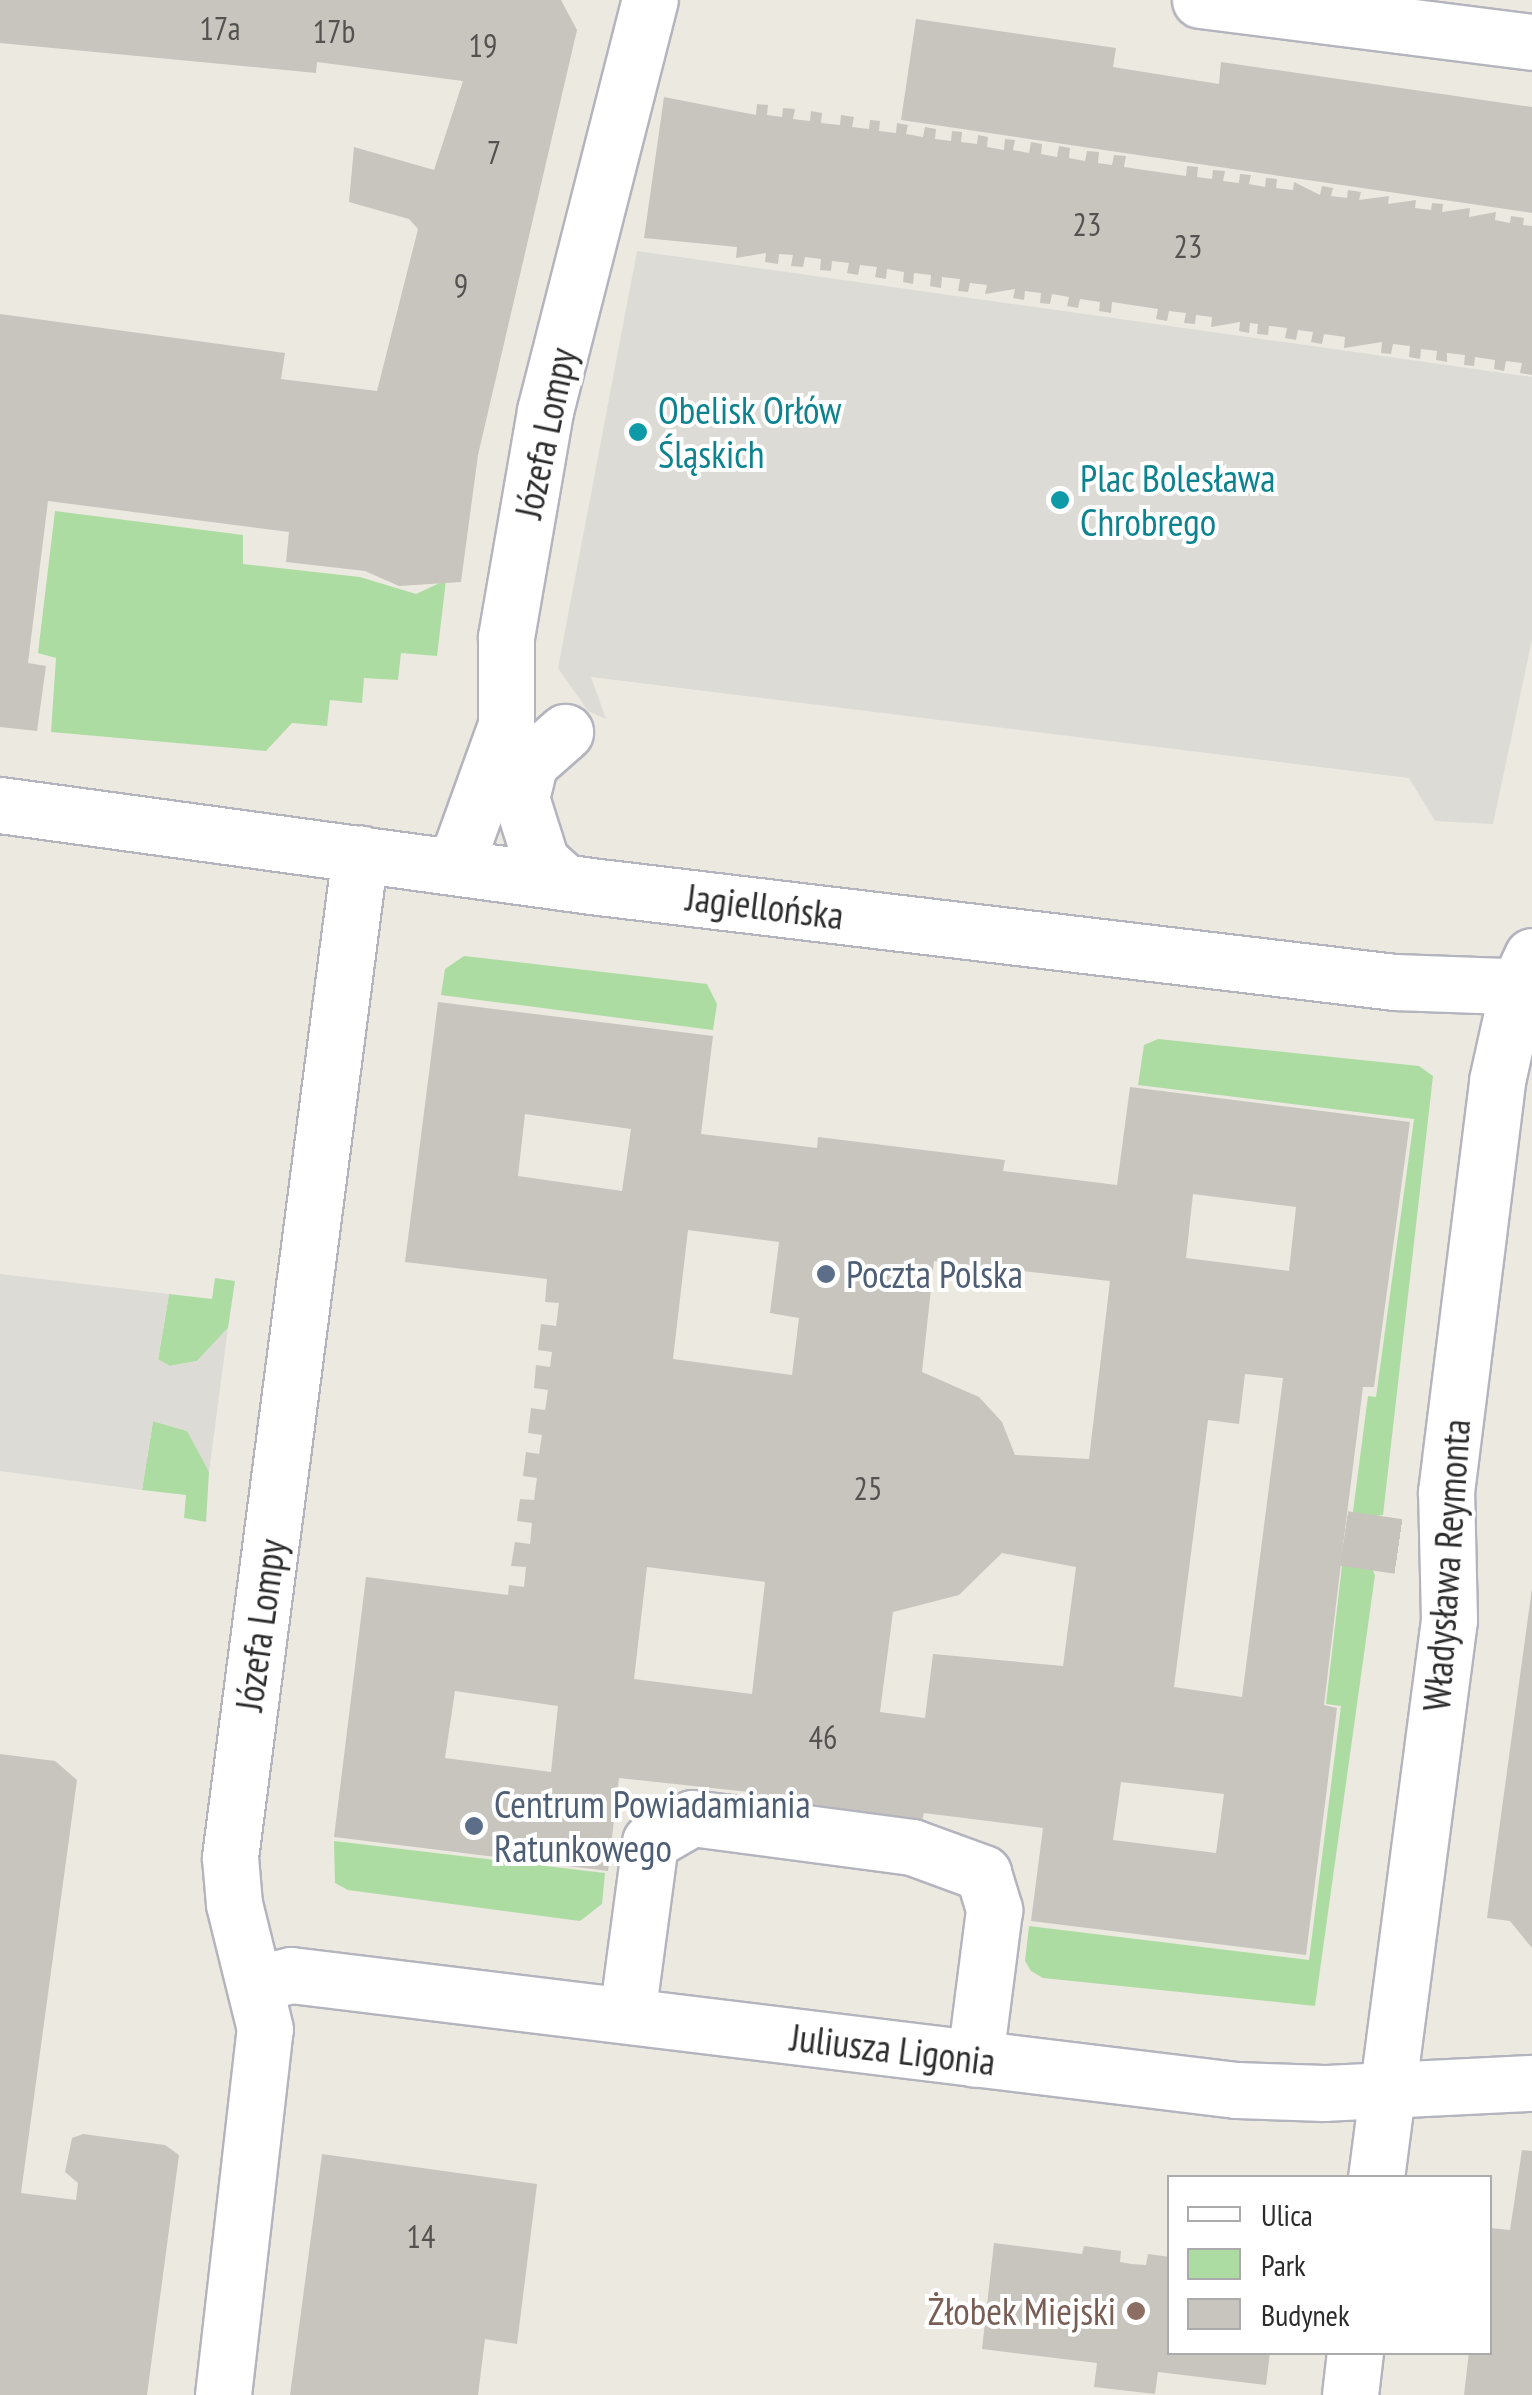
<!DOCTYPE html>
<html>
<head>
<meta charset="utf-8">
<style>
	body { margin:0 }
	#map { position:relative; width:1532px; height:2395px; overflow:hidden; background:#ece9e0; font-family:"PT Sans Narrow",sans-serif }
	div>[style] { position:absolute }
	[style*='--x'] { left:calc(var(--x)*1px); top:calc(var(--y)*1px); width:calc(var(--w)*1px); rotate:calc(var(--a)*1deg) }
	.green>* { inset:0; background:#addca3 }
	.plaza>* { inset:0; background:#dcdbd6 }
	.building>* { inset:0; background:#c8c5bf }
	.minor-tunnel>* { height:55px; margin-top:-27.5px; transform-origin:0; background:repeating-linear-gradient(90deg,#c6c3bc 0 55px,transparent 0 83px) }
	.roads { filter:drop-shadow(2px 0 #b3b4be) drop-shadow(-2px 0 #b3b4be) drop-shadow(0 2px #b3b4be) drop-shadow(0 -2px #b3b4be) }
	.minor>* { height:55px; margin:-27.5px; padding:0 27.5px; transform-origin:27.5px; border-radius:27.5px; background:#fff }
	.dots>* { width:28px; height:28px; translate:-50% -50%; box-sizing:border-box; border:5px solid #fff; border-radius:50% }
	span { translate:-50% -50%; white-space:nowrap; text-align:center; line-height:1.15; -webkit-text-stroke:8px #fff; paint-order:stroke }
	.number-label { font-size:32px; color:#535251 }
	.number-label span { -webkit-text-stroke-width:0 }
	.culture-label { font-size:38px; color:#0d838f }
	.left { translate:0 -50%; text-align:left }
	.street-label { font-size:38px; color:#2c2c2c }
	.service-label { font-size:38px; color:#4e5e75 }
	.education-label { font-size:38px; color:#785e54 }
	.right { translate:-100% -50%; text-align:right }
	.legend { position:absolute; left:1167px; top:2175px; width:325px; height:180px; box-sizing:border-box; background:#fff; border:2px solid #ababab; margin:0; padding:12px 18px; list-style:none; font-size:30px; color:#2c2c2c }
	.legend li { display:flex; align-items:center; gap:20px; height:50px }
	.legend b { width:50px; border:2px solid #ababab }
</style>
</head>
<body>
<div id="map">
	<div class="green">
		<div style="clip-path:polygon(55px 511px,243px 535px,243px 564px,360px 577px,416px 594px,446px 580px,437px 656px,401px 653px,398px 680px,364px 678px,362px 703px,330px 700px,327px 726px,292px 723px,266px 751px,51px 732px,56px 658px,38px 653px)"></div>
		<div style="clip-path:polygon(464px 956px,707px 984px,717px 1004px,713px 1030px,441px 995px,445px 969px)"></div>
		<div style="clip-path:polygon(1158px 1039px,1419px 1066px,1433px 1076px,1383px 1515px,1352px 1519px,1368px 1396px,1376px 1397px,1414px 1119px,1138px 1085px,1144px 1045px)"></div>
		<div style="clip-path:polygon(215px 1278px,235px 1281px,228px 1328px,197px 1361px,170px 1366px,158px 1360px,169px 1294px,212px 1299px)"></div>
		<div style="clip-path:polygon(153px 1421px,187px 1431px,202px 1449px,209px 1472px,206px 1522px,184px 1518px,186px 1495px,142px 1490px)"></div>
		<div style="clip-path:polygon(1343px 1557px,1370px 1564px,1375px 1575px,1315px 2006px,1043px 1978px,1031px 1971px,1025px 1961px,1029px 1926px,1309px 1960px,1341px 1706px,1326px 1704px)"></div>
		<div style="clip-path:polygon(334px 1841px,605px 1873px,602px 1904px,580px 1921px,348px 1890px,335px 1883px)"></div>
	</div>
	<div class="plaza">
		<div style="clip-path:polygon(637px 251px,1532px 377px,1532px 640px,1493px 824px,1435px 821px,1409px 778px,591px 677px,606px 719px,588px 711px,558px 668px)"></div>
		<div style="clip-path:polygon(0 1274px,169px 1294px,158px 1359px,170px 1366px,197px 1361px,228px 1328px,209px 1472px,187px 1431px,153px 1421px,142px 1490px,0 1471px)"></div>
	</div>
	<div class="building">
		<div style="clip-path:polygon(0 0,561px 0,577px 30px,478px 455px,461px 582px,399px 586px,365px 571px,286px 562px,289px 532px,48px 501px,28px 663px,46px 666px,37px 731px,0 727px,0 314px,285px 353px,281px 379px,377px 391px,418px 229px,409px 219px,349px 202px,354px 147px,434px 170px,463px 81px,317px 62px,316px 73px,0 43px)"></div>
		<div style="clip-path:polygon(916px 19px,1116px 48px,1113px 67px,1219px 84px,1221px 62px,1532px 107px,1532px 213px,901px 120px)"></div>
		<div style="clip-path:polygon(664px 97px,756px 115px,757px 104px,768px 105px,767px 115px,782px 117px,783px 108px,795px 109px,793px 119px,810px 121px,811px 111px,822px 113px,821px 123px,840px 125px,841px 115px,854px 117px,852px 127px,869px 129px,870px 120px,880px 121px,879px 131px,896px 133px,897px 123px,908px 125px,906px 134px,923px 137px,925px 127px,936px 129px,935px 139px,951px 141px,952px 131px,962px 132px,961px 142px,977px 144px,978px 135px,988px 137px,987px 147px,1004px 150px,1005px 139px,1015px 140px,1013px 150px,1029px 153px,1031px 142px,1042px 144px,1041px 154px,1057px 157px,1059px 146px,1070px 148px,1069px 158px,1085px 161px,1087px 151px,1099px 152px,1098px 163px,1112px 165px,1114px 155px,1126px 156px,1124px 167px,1186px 176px,1187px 166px,1198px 167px,1197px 177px,1212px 179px,1213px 170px,1225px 171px,1223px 181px,1239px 183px,1240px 174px,1251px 175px,1249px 184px,1265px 187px,1266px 178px,1277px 179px,1276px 188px,1293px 190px,1294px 182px,1320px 195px,1322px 186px,1333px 188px,1331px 196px,1347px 198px,1348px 190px,1361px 192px,1359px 200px,1389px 196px,1388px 204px,1416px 200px,1415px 208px,1431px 210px,1432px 203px,1443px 204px,1442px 212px,1470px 208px,1469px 217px,1496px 212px,1495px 220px,1510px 223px,1511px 216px,1524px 218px,1523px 225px,1532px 226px,1532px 375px,1520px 373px,1522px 363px,1506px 361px,1504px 371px,1494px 369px,1495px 360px,1475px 357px,1474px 366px,1464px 365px,1465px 355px,1447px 353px,1447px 362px,1436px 360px,1437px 351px,1421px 349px,1420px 359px,1409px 357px,1410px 346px,1393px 344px,1391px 354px,1381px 353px,1382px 342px,1344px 348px,1345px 337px,1324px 334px,1322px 344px,1311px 342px,1313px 332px,1298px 330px,1296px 340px,1285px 338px,1287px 328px,1269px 326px,1268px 335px,1257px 334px,1258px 324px,1250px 323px,1249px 333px,1239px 331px,1240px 322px,1211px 327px,1212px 317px,1196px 315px,1195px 324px,1184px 323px,1186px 313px,1169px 311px,1167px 321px,1156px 319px,1158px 309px,1112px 302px,1111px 313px,1099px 311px,1100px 302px,1080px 299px,1078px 308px,1067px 306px,1069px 297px,1052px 294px,1050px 304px,1040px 303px,1041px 293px,1025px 291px,1024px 300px,1013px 298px,1015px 289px,985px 294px,987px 285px,970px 283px,968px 292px,958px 291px,960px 279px,942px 277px,941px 288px,930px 286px,931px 275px,914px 273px,913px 284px,903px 282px,904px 272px,887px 269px,886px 279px,875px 277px,877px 267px,860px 265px,858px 275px,847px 273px,849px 263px,832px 261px,831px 271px,820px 270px,821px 259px,805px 257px,803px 267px,791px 266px,793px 255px,779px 254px,778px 264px,765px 262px,766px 253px,736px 258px,737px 247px,644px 238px)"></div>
		<div style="clip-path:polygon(evenodd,438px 1002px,713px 1036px,701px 1134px,817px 1148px,818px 1137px,1005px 1160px,1003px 1171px,1117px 1185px,1130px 1087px,1410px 1122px,1374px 1387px,1363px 1387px,1344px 1538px,1324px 1705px,1337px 1708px,1306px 1955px,1031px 1921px,1043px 1828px,924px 1813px,921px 1825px,747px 1804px,749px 1792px,619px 1778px,608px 1871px,334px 1837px,366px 1577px,508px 1595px,509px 1585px,524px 1587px,526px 1567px,511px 1566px,515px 1542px,530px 1544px,532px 1523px,517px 1521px,520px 1499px,534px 1500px,537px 1478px,523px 1476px,526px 1452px,539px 1454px,542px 1435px,528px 1433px,531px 1408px,545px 1410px,548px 1390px,534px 1388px,536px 1365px,550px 1367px,552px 1352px,538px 1350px,541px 1324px,556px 1326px,559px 1303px,545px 1302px,547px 1279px,405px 1262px,438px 1002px,525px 1114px,631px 1129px,622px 1191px,518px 1176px,525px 1114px,438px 1002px,1193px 1194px,1296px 1207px,1289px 1271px,1186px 1258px,1193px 1194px,438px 1002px,688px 1230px,779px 1242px,770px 1313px,799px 1318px,792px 1375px,673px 1359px,688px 1230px,438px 1002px,934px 1261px,1110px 1281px,1089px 1459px,1015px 1455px,1002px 1422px,979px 1397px,922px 1372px,934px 1261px,438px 1002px,1245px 1374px,1283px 1378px,1242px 1697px,1174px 1687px,1208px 1420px,1239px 1424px,1245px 1374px,438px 1002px,1002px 1553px,1076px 1567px,1063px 1666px,933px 1654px,925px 1718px,880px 1712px,893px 1612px,959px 1595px,1002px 1553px,438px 1002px,647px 1567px,765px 1582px,752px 1694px,634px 1679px,647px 1567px,438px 1002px,455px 1691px,558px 1706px,551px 1772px,445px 1758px,455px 1691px,438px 1002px,1121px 1782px,1224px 1794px,1216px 1853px,1113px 1840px,1121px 1782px)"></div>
		<div style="clip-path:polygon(1532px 1588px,1532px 1948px,1510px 1921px,1487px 1918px)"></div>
		<div style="clip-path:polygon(0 1754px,55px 1761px,77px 1780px,21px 2193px,76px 2200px,78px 2183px,65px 2172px,72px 2138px,83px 2134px,165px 2145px,179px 2155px,147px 2395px,0 2395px)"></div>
		<div style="clip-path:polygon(1522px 2150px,1532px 2151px,1532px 2395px,1464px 2395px,1469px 2352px,1490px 2352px,1490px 2228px,1510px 2230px)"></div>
		<div style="clip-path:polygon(322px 2154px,537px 2184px,517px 2344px,485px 2339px,478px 2395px,290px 2395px)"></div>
		<div style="clip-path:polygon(994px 2243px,1082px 2254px,1084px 2246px,1121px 2251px,1120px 2262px,1132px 2264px,1146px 2265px,1148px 2254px,1170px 2257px,1170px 2352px,1270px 2352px,1266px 2385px,1158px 2372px,1155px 2394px,1094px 2387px,1097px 2363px,982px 2349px)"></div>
	</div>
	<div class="minor-tunnel">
		<div style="--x:1344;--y:1538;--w:104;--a:8.3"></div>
	</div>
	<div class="roads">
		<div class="minor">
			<div style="--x:1200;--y:0;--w:335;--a:7.2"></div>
			<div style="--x:0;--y:805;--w:605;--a:7.8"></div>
			<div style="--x:599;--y:887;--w:802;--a:6.81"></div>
			<div style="--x:1395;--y:982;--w:137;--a:2.1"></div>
			<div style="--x:455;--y:866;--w:150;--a:-70.1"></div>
			<div style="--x:506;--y:725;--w:88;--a:-90"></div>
			<div style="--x:506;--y:637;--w:229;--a:-80.2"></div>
			<div style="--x:545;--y:411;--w:424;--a:-75.7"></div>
			<div style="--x:563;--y:881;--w:30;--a:-138"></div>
			<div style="--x:541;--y:861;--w:66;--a:-107.6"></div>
			<div style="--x:521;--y:798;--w:36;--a:-76"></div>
			<div style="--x:530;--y:763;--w:47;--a:-41.5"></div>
			<div style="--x:257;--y:1983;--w:35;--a:-13"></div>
			<div style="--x:291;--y:1975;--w:952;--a:6.94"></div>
			<div style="--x:1236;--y:2090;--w:88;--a:2"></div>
			<div style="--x:1324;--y:2093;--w:208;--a:-2.8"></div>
			<div style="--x:627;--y:2015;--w:175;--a:-82.4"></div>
			<div style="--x:650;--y:1842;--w:48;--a:-29.7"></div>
			<div style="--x:692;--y:1818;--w:222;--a:7.5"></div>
			<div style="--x:912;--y:1847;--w:76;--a:20.1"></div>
			<div style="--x:983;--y:1873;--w:39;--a:73"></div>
			<div style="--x:994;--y:1910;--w:150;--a:97.3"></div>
			<div style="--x:1376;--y:2178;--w:563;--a:-82.55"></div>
			<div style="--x:1449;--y:1620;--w:128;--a:-91.3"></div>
			<div style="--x:1446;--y:1492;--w:414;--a:-82.9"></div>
			<div style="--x:1497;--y:1081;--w:97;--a:-77.5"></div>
			<div style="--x:1518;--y:986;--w:33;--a:-65"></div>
			<div style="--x:223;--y:2395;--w:368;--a:-83.5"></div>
			<div style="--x:265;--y:2029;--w:129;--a:-103.9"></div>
			<div style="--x:234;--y:1904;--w:47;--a:-94.9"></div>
			<div style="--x:230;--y:1857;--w:1012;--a:-82.62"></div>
			<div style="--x:1350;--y:2395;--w:43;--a:-83.4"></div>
		</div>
	</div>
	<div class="dots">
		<div style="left:638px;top:432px;background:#0f9aa8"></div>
		<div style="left:1060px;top:500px;background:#0f9aa8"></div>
		<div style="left:826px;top:1274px;background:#5c6f8a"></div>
		<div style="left:474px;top:1826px;background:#5c6f8a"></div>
		<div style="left:1136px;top:2311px;background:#8d6e63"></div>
	</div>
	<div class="number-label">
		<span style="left:220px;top:28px">17a</span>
		<span style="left:334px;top:31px">17b</span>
		<span style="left:483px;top:45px">19</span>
		<span style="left:494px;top:152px">7</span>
		<span style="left:1087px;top:224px">23</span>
		<span style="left:1188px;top:246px">23</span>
		<span style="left:461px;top:285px">9</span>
		<span style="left:868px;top:1488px">25</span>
		<span style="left:823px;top:1737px">46</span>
		<span style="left:421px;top:2236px">14</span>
	</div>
	<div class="culture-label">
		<span class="left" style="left:658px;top:432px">Obelisk Orłów<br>Śląskich</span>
		<span class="left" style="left:1080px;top:500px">Plac Bolesława<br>Chrobrego</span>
	</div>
	<div class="street-label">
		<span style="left:545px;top:433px;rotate:-78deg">Józefa Lompy</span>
		<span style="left:765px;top:906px;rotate:7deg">Jagiellońska</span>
		<span style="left:1446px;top:1565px;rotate:-86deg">Władysława Reymonta</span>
		<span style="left:260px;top:1625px;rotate:-82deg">Józefa Lompy</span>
		<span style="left:893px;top:2049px;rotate:7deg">Juliusza Ligonia</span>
	</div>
	<div class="service-label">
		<span class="left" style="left:846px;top:1274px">Poczta Polska</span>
		<span class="left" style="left:494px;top:1826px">Centrum Powiadamiania<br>Ratunkowego</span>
	</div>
	<div class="education-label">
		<span class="right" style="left:1116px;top:2311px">Żłobek Miejski</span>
	</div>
	<ul class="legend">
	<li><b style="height:12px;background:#fff"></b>Ulica</li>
	<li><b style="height:28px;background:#addca3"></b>Park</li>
	<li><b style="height:28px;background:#c8c5bf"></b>Budynek</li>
	</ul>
</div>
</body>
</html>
